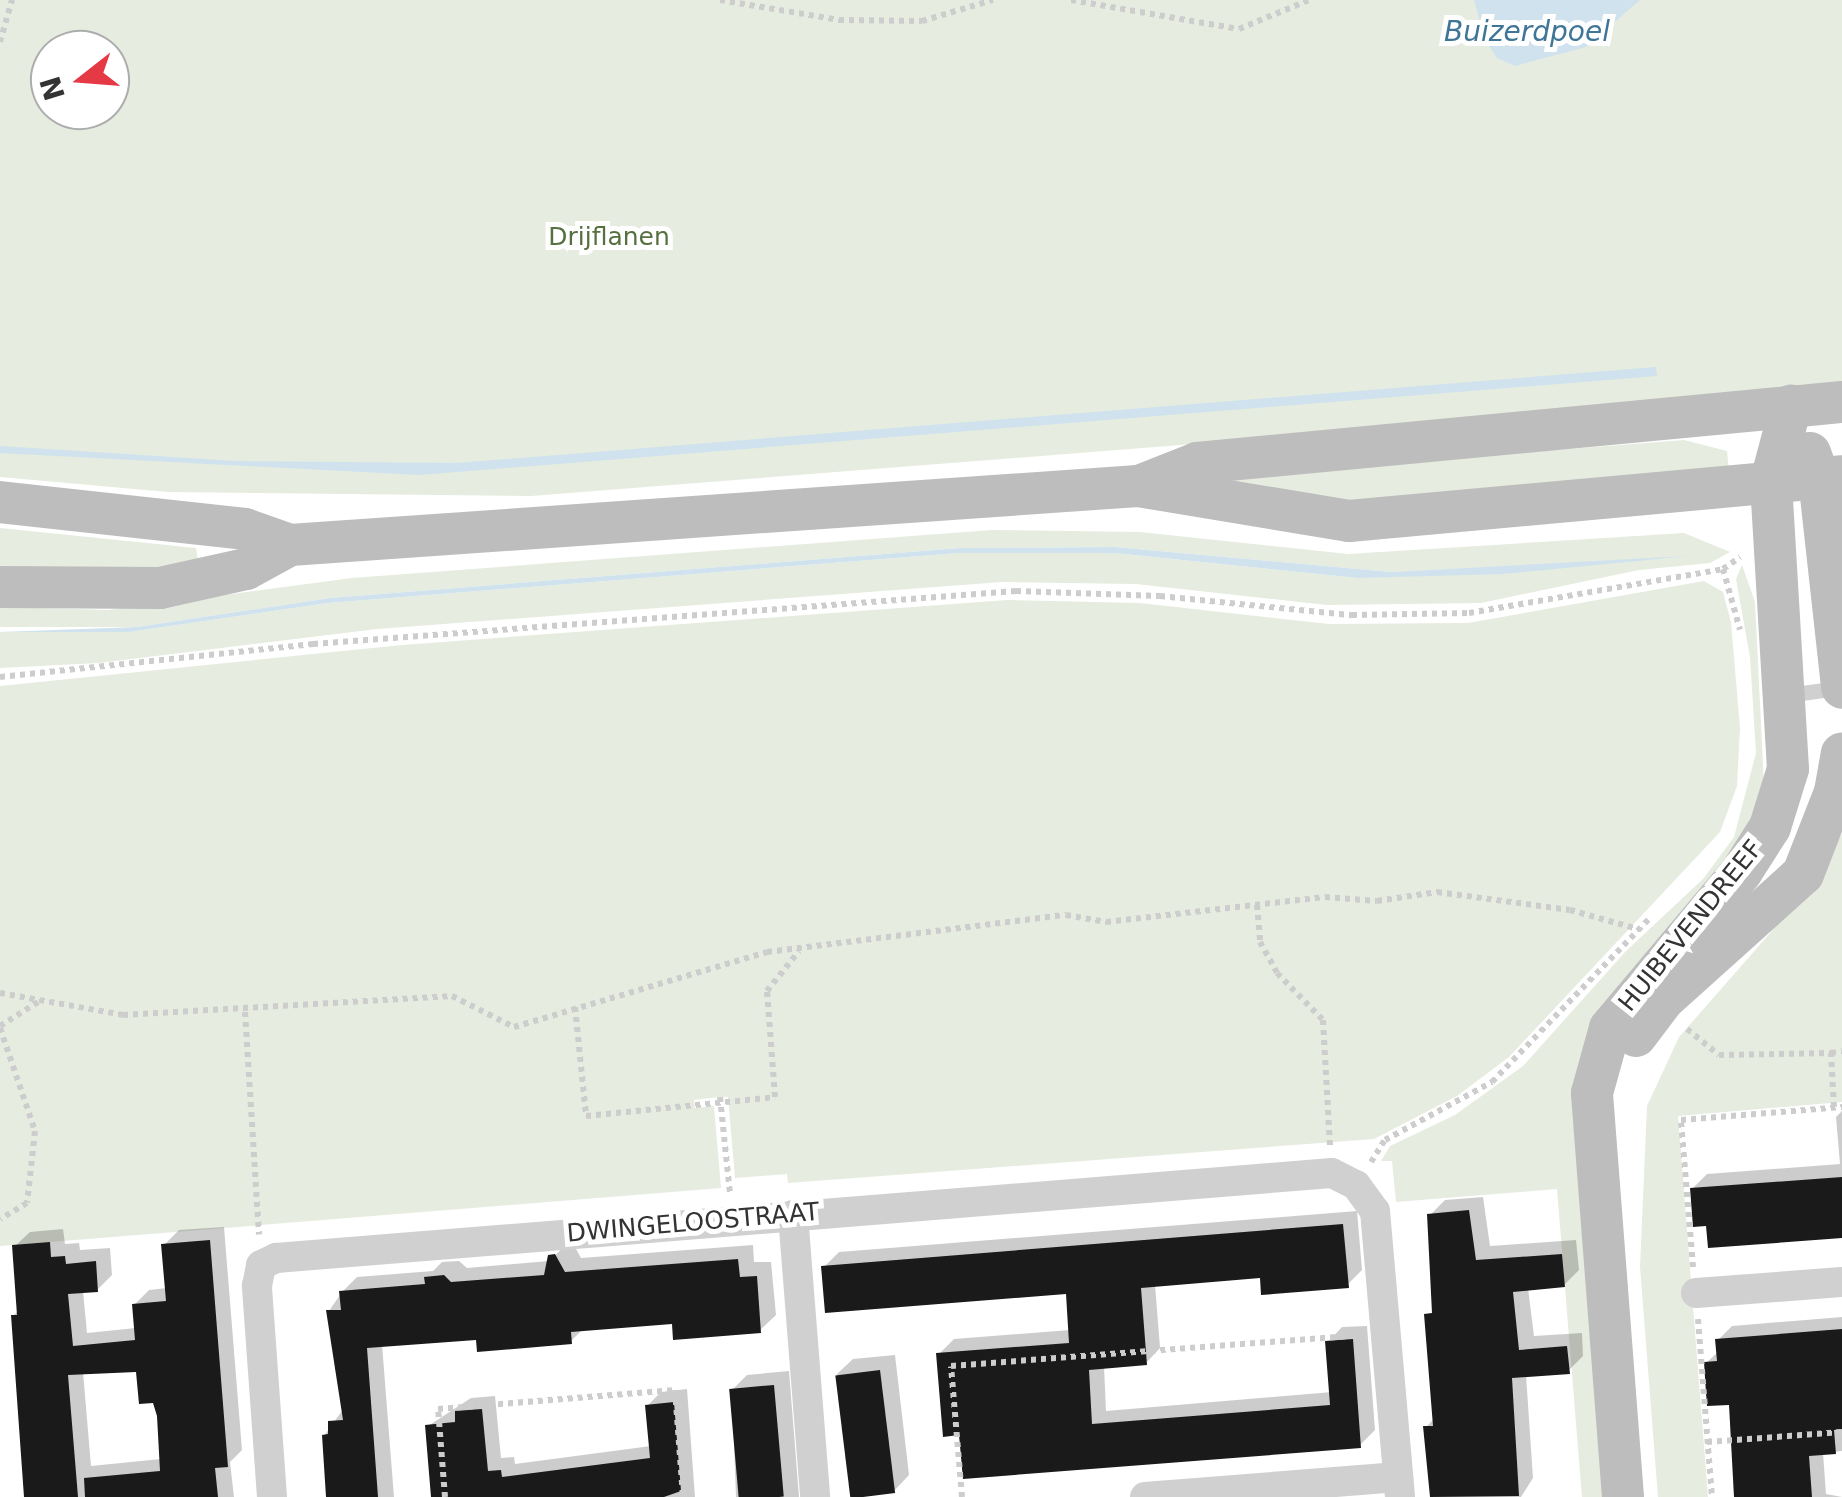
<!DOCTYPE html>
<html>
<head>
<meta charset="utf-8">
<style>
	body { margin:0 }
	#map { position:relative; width:1842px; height:1497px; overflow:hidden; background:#fff; font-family:"DejaVu Sans",sans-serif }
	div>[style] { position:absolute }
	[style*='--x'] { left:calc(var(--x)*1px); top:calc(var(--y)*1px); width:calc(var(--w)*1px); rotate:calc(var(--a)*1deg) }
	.green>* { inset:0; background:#e6ecdf }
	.water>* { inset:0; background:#cfe2ee }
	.shadow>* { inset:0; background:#0003 }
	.building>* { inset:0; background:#1a1a1a; transform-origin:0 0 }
	.path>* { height:6px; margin-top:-3px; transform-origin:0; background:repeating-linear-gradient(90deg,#cdcdcd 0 5px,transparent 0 10px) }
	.lane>* { height:15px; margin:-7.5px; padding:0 7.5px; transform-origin:7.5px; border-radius:7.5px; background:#d0d0d0 }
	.street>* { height:30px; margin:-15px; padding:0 15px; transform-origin:15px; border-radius:15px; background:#d0d0d0 }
	.secondary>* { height:42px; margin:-21px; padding:0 21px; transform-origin:21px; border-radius:21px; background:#bdbdbd }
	span { translate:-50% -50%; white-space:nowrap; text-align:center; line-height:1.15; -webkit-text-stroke:10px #fff; paint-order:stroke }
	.park-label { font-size:25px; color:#56703f }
	.street-label { font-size:25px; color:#333 }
	.water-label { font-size:28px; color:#3f7597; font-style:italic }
	.north { position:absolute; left:30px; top:30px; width:100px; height:100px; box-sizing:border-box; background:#fff; border:2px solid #adadad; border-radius:50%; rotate:253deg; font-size:28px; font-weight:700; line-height:40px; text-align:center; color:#333 }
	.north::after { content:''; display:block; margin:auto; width:35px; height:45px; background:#e63946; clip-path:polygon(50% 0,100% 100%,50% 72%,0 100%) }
</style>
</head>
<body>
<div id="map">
	<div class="green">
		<div style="clip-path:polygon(evenodd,0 0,1842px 0,1842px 393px,531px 496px,168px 492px,0 477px,0 0,50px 50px,110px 50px,110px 110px,50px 110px,50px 50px)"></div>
		<div style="clip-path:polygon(1684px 440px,1727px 451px,1729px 471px,1330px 502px,1187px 479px)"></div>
		<div style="clip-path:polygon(0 528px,196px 548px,198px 560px,166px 568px,0 572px)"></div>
		<div style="clip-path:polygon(992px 530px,1140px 532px,1348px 554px,1684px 533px,1730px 552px,1710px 563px,1639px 570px,1481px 603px,1327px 605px,1136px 584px,1002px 582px,377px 629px,99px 663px,0 668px,0 632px,129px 632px,328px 603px,959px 553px,1114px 553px,1357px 578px,1687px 557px,1391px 572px,1115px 547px,960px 548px,330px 598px,137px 627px,0 627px,0 607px,109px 610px,352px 578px)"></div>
		<div style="clip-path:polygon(1742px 565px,1755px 602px,1764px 785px,1745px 837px,1603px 1010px,1613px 1497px,1582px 1497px,1557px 1189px,1396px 1202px,1392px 1161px,1381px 1161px,1390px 1146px,1455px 1115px,1523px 1066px,1626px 951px,1703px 879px,1734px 837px,1756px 753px,1750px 657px,1736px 579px)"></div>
		<div style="clip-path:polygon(1704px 581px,1723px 592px,1731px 622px,1740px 728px,1737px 786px,1720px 832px,1509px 1057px,1457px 1096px,1374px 1139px,788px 1183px,787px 1174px,735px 1178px,728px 1097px,720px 1097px,694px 1100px,695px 1108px,714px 1106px,721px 1188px,0 1246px,0 686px,402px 645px,1007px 600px,1140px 603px,1329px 624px,1468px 623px)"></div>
		<div style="clip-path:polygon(1842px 834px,1842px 1102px,1678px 1116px,1708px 1497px,1658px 1497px,1640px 1267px,1647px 1106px,1679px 1037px,1807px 891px)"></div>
	</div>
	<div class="water">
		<div style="clip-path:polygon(1474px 0,1640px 0,1586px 47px,1515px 66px,1497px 58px,1485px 40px)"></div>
		<div style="clip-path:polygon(1656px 367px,1657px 376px,419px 475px,0 453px,0 446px,235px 461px,457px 463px)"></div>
		<div style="clip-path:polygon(1115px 547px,1391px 572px,1689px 556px,1503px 574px,1357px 578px,1114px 553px,959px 553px,328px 603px,129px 632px,0 632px,137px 627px,330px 598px,960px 548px)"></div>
	</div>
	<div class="shadow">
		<div style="clip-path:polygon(1842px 1111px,1842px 1235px,1709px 1223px,1692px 1189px,1707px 1174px,1840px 1164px,1836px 1117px)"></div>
		<div style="clip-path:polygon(1483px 1197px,1490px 1246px,1576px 1240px,1579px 1270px,1564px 1285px,1528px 1288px,1534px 1336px,1582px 1333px,1583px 1356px,1568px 1371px,1526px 1375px,1533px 1478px,1521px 1497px,1435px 1497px,1426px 1427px,1435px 1418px,1430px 1215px,1445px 1200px)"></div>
		<div style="clip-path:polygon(1357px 1211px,1362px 1270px,1347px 1285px,1262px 1276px,1155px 1284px,1160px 1348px,1146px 1363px,1104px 1366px,1106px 1411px,1332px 1392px,1328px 1342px,1342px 1327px,1367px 1326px,1375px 1430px,1360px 1445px,962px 1433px,939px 1354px,954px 1339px,1070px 1330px,1068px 1291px,824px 1267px,839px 1252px)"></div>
		<div style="clip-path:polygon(evenodd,224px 1227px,242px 1450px,230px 1462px,234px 1497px,29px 1497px,13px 1316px,19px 1310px,15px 1246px,30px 1232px,63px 1229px,65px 1244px,79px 1243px,80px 1250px,110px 1248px,112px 1275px,97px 1290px,83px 1291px,87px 1333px,136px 1328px,134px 1305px,149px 1290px,167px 1288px,164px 1245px,179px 1230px,224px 1227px,138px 1369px,156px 1400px,161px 1459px,91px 1466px,83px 1372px,138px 1369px)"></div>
		<div style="clip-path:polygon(571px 1240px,581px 1258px,753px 1245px,754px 1262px,771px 1262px,776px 1315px,760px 1330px,674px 1321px,584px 1328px,570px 1342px,479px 1337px,382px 1344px,394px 1497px,329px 1497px,324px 1436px,344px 1408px,329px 1311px,342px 1292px,357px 1277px,433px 1271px,442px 1262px,459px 1261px,467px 1268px,549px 1261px)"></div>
		<div style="clip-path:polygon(1842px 1317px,1842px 1451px,1823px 1453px,1826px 1494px,1842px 1497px,1734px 1497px,1732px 1402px,1706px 1363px,1719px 1351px,1718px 1340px,1732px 1326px)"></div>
		<div style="clip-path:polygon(895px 1355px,909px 1475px,894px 1491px,837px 1374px,853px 1359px)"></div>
		<div style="clip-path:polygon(789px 1371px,799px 1497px,736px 1497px,732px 1390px,747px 1375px)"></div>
		<div style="clip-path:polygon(687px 1389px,695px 1497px,434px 1497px,428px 1426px,471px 1398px,495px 1396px,501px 1458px,514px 1457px,515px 1464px,651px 1446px,647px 1406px,661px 1392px)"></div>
	</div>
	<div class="building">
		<div style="clip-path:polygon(1842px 1177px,1842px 1238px,1708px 1248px,1706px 1226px,1693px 1227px,1690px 1188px)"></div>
		<div style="clip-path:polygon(1469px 1210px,1476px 1260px,1562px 1254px,1565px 1287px,1513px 1292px,1519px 1350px,1567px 1346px,1570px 1374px,1512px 1378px,1519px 1496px,1430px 1497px,1423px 1426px,1433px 1426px,1424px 1314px,1432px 1313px,1427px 1214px)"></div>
		<div style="clip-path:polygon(1343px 1224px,1349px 1288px,1261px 1295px,1260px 1278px,1141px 1288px,1147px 1365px,1089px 1370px,1092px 1424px,1330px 1405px,1325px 1341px,1353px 1339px,1361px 1448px,963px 1479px,959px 1435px,943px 1437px,936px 1353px,1069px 1343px,1066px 1294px,825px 1313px,821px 1266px)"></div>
		<div style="clip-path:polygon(210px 1240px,228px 1467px,215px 1468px,218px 1497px,85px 1497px,84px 1478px,160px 1471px,157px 1416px,153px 1403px,139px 1404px,136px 1372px,68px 1375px,78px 1497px,24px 1497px,11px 1315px,17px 1315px,12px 1245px,50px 1242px,51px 1257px,65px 1256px,66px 1264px,96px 1261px,98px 1292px,68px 1294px,73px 1346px,135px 1340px,132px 1304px,166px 1301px,161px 1244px)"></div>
		<div style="clip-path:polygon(555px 1254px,565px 1272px,738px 1259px,740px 1277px,757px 1276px,761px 1333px,673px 1340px,672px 1324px,571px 1332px,572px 1344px,477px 1352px,476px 1340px,367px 1348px,378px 1497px,326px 1497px,322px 1435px,328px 1434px,328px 1421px,343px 1420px,326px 1310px,341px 1310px,339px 1291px,425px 1284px,424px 1277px,444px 1275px,451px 1282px,544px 1275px,548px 1255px)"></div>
		<div style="clip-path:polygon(1842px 1329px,1842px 1429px,1834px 1430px,1836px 1454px,1809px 1456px,1812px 1497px,1734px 1497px,1729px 1405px,1707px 1406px,1706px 1393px,1704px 1362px,1717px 1361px,1715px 1339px)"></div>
		<div style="left:880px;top:1370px;width:124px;height:45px;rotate:83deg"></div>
		<div style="left:774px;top:1385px;width:112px;height:45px;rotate:85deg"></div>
		<div style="clip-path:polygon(674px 1402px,681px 1491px,664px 1497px,431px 1497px,425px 1425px,455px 1422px,455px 1411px,482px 1409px,488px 1471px,501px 1470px,502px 1477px,650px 1458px,645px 1405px)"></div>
	</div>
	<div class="path">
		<div style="--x:720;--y:0;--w:121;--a:9.5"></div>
		<div style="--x:839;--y:20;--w:83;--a:0.7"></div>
		<div style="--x:922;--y:21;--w:74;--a:-16.5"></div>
		<div style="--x:1071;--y:0;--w:170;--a:9.8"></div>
		<div style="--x:1239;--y:29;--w:76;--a:-22.5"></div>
		<div style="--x:0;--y:42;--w:44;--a:-74.1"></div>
		<div style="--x:1723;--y:569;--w:63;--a:74.4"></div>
		<div style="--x:0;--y:677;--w:315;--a:-6"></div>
		<div style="--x:313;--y:644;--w:705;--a:-4.31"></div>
		<div style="--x:1016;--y:591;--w:144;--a:2"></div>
		<div style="--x:1160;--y:596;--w:193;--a:5.7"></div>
		<div style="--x:1352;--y:615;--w:117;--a:-1"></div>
		<div style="--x:1469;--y:613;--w:258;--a:-9.8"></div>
		<div style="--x:1723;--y:569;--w:21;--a:-35"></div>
		<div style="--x:1257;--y:905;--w:37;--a:85"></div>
		<div style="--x:1260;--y:942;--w:35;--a:61"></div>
		<div style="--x:1277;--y:973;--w:66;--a:45.6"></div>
		<div style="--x:1323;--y:1020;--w:127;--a:86.8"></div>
		<div style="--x:0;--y:993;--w:125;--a:10.1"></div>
		<div style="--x:123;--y:1015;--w:330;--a:-3.3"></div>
		<div style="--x:452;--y:996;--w:69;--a:26.6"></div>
		<div style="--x:514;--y:1027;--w:264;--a:-16.5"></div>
		<div style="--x:767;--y:952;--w:301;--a:-7.1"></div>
		<div style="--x:1066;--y:915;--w:41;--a:9.9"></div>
		<div style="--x:1106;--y:922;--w:220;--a:-6.5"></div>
		<div style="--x:1325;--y:897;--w:52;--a:4.4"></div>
		<div style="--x:1377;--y:901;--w:61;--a:-8.5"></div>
		<div style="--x:1437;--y:892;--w:134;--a:7.7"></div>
		<div style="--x:1570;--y:910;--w:71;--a:15.6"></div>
		<div style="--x:575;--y:1007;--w:110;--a:84.2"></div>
		<div style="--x:586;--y:1116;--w:190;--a:-5.7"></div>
		<div style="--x:775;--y:1097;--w:106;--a:-94.3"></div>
		<div style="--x:767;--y:991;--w:51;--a:-51.3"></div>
		<div style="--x:245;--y:1012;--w:223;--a:86.4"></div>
		<div style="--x:0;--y:1026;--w:45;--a:-32.3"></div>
		<div style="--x:0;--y:1028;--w:109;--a:71.2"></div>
		<div style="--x:35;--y:1131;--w:72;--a:96.3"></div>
		<div style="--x:27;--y:1203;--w:31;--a:149"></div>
		<div style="--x:1687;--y:1029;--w:41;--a:39.1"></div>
		<div style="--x:1719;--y:1055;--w:112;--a:-1"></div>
		<div style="--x:720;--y:1097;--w:98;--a:84.1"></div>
		<div style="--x:1834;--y:1107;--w:54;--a:-93.2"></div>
		<div style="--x:1831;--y:1053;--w:11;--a:-10"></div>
		<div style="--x:1371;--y:1162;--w:26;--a:-58"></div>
		<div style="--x:1385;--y:1140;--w:122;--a:-28.5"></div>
		<div style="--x:1492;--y:1082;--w:228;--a:-46.1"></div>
		<div style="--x:1693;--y:1267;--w:147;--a:-94.7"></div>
		<div style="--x:1681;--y:1120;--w:162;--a:-4.6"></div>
		<div style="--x:1698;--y:1319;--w:179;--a:85.5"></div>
		<div style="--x:1707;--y:1442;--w:135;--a:-4.2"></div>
		<div style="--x:445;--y:1497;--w:88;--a:-94.5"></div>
		<div style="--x:438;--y:1409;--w:238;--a:-4.6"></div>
		<div style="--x:675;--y:1390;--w:107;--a:85.7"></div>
		<div style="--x:962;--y:1497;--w:131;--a:-94.8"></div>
		<div style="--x:951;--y:1366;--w:410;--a:-4.3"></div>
	</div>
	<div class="lane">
		<div style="--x:1787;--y:695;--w:51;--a:-7.8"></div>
	</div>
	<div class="street">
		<div style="--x:793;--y:1215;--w:283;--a:85.5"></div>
		<div style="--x:1696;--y:1293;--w:146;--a:-4.3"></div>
		<div style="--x:272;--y:1497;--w:212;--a:-94.1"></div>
		<div style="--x:257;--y:1286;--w:21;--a:-79"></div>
		<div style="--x:261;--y:1265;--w:17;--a:-25"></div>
		<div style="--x:276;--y:1258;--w:1059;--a:-4.6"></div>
		<div style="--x:1332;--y:1173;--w:27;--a:27"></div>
		<div style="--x:1356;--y:1185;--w:32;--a:54"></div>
		<div style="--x:1375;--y:1211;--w:287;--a:85"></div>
		<div style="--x:1145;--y:1497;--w:254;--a:-4.5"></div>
	</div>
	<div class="secondary">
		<div style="--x:1810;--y:453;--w:27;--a:70"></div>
		<div style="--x:1819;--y:478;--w:211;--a:83.7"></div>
		<div style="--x:1139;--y:486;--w:62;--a:-21.6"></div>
		<div style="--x:1197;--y:463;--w:648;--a:-5.4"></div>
		<div style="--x:0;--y:502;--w:246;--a:6.3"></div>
		<div style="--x:245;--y:529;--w:48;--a:19.6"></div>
		<div style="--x:290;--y:545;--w:850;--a:-3.98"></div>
		<div style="--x:1138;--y:486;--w:214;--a:9.4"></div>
		<div style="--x:1349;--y:521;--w:495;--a:-5.2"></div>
		<div style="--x:0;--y:587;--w:160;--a:0.4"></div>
		<div style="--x:160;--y:588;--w:88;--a:-12.5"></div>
		<div style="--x:246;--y:569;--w:50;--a:-28.6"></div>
		<div style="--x:1636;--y:1036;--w:45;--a:-53.1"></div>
		<div style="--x:1663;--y:1000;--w:188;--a:-42"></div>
		<div style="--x:1803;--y:874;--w:88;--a:-68.7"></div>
		<div style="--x:1835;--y:792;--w:39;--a:-80"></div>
		<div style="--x:1623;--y:1497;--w:405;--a:-94.4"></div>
		<div style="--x:1592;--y:1093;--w:67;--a:-74.5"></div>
		<div style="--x:1610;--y:1028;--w:205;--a:-49.9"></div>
		<div style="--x:1742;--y:871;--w:52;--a:-57.5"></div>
		<div style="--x:1770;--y:827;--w:61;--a:-72.8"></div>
		<div style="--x:1788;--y:769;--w:289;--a:-93.4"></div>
		<div style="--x:1771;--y:481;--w:78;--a:-75.1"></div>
	</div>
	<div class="park-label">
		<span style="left:609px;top:237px">Drijflanen</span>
	</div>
	<div class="street-label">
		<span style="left:1691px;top:926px;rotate:-51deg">HUIBEVENDREEF</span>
		<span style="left:693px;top:1223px;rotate:-5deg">DWINGELOOSTRAAT</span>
	</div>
	<div class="water-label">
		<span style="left:1527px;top:32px">Buizerdpoel</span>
	</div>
	<div class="north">N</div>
</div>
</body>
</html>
